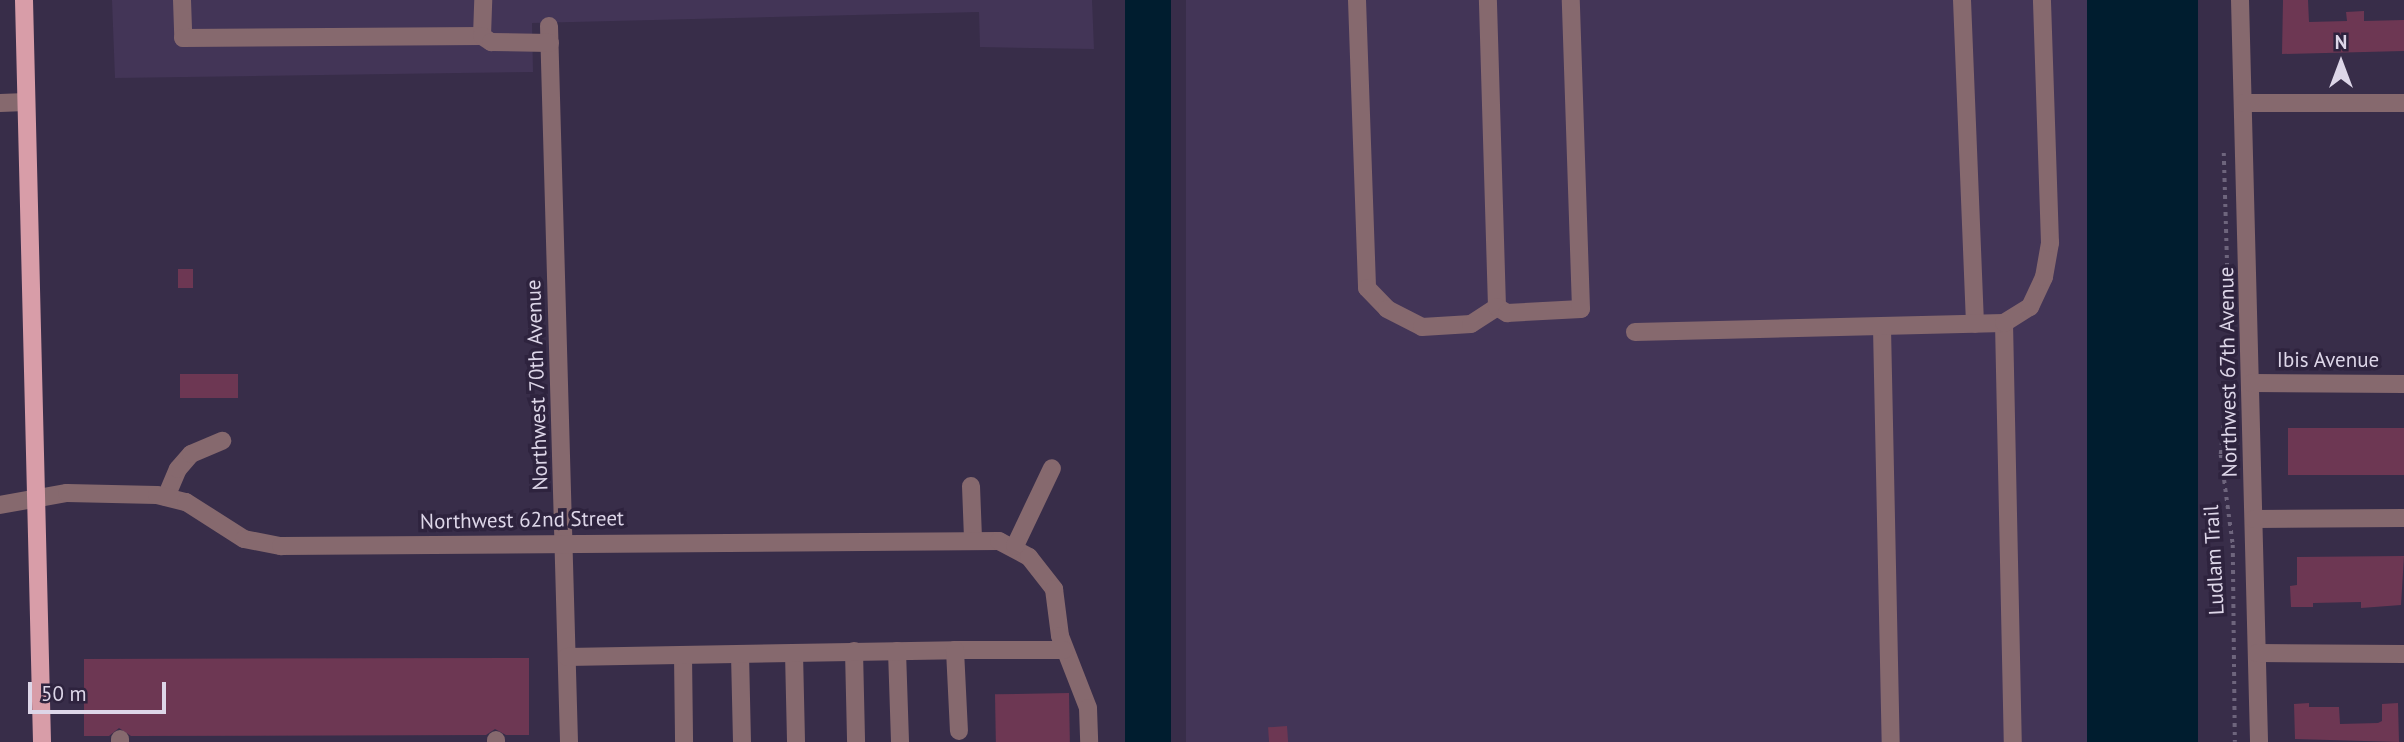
<!DOCTYPE html>
<html>
<head>
<meta charset="utf-8">
<style>
	body { margin:0 }
	#map { position:relative; width:2404px; height:742px; overflow:hidden; background:#382d49; font-family:"PT Sans",sans-serif }
	div>[style] { position:absolute }
	[style*='--x'] { left:calc(var(--x)*1px); top:calc(var(--y)*1px); width:calc(var(--w)*1px); rotate:calc(var(--a)*1deg) }
	.built>* { inset:0; background:#433557; transform-origin:0 0 }
	.water>* { inset:0; background:#001d2f; transform-origin:0 0 }
	.building>* { inset:0; background:#6d3753; transform-origin:0 0 }
	.path>* { height:3.5px; margin-top:-1.75px; transform-origin:0; background:repeating-linear-gradient(90deg,#6e657d 0 3.5px,transparent 0 8.5px) }
	.minor>* { height:18px; margin:-9px; padding:0 9px; transform-origin:9px; border-radius:9px; background:#86696e }
	.major>* { height:18px; margin:-9px; padding:0 9px; transform-origin:9px; border-radius:9px; background:#d89da8 }
	span { translate:-50% -50%; white-space:nowrap; text-align:center; line-height:1.15; -webkit-text-stroke:7px #2e233e; paint-order:stroke }
	.street-label { font-size:21px; color:#ddd6e8 }
	.north { position:absolute; left:2306px; top:28px; width:70px; height:70px; -webkit-text-stroke:5px #2e233e; paint-order:stroke; rotate:0deg; font-size:19px; font-weight:700; line-height:28px; text-align:center; color:#ddd6e8 }
	.north::after { content:''; display:block; margin:auto; width:24px; height:32px; background:#ddd6e8; clip-path:polygon(50% 0,100% 100%,50% 72%,0 100%) }
	.scale { position:absolute; left:28px; top:682px; width:138px; height:32px; box-sizing:border-box; border:4px solid #ddd6e8; border-top:0; padding-left:9px; font-size:21px; line-height:24px; white-space:nowrap; color:#ddd6e8; -webkit-text-stroke:5px #2e233e; paint-order:stroke }
</style>
</head>
<body>
<div id="map">
	<div class="built">
		<div style="clip-path:polygon(112px 0,1092px 0,1094px 49px,980px 47px,979px 12px,532px 23px,533px 72px,115px 78px)"></div>
		<div style="left:1186px;top:0;width:914px;height:742px"></div>
	</div>
	<div class="water">
		<div style="left:1125px;top:0;width:46px;height:742px"></div>
		<div style="left:2087px;top:0;width:111px;height:742px"></div>
	</div>
	<div class="building">
		<div style="clip-path:polygon(2283px 0,2308px 0,2309px 22px,2347px 21px,2346px 12px,2364px 11px,2364px 21px,2404px 20px,2404px 51px,2282px 54px)"></div>
		<div style="left:178px;top:269px;width:15px;height:19px"></div>
		<div style="left:238px;top:374px;width:24px;height:58px;rotate:90deg"></div>
		<div style="left:2288px;top:428px;width:116px;height:47px"></div>
		<div style="clip-path:polygon(2404px 556px,2401px 605px,2361px 608px,2361px 602px,2313px 603px,2313px 607px,2291px 607px,2290px 586px,2297px 585px,2297px 557px)"></div>
		<div style="clip-path:polygon(529px 658px,529px 735px,506px 735px,495px 729px,486px 735px,131px 736px,119px 728px,109px 736px,84px 736px,84px 659px)"></div>
		<div style="left:1069px;top:693px;width:49px;height:74px;rotate:89deg"></div>
		<div style="clip-path:polygon(2309px 703px,2309px 707px,2339px 707px,2340px 724px,2378px 723px,2382px 721px,2382px 704px,2398px 703px,2399px 742px,2295px 739px,2294px 704px)"></div>
		<div style="left:1287px;top:726px;width:16px;height:19px;rotate:86deg"></div>
	</div>
	<div class="path">
		<div style="--x:2224;--y:153;--w:167;--a:88.3"></div>
		<div style="--x:2230;--y:366;--w:89;--a:95.8"></div>
		<div style="--x:2221;--y:455;--w:91;--a:82.4"></div>
		<div style="--x:2233;--y:545;--w:197;--a:89.4"></div>
	</div>
	<div class="minor">
		<div style="--x:182;--y:0;--w:38;--a:88"></div>
		<div style="--x:183;--y:38;--w:299;--a:-0.4"></div>
		<div style="--x:482;--y:36;--w:36;--a:-88"></div>
		<div style="--x:1357;--y:0;--w:288;--a:88"></div>
		<div style="--x:1367;--y:288;--w:29;--a:46"></div>
		<div style="--x:1387;--y:309;--w:39;--a:27"></div>
		<div style="--x:1422;--y:327;--w:49;--a:-3.5"></div>
		<div style="--x:1471;--y:324;--w:31;--a:-33"></div>
		<div style="--x:1497;--y:307;--w:307;--a:-91.7"></div>
		<div style="--x:1962;--y:0;--w:324;--a:87.7"></div>
		<div style="--x:2240;--y:0;--w:742;--a:88.53"></div>
		<div style="--x:549;--y:26;--w:716;--a:88.4"></div>
		<div style="--x:482;--y:36;--w:11;--a:34"></div>
		<div style="--x:491;--y:42;--w:59;--a:1"></div>
		<div style="--x:0;--y:103;--w:26;--a:-2"></div>
		<div style="--x:2243;--y:103;--w:161;--a:0"></div>
		<div style="--x:1497;--y:307;--w:12;--a:31"></div>
		<div style="--x:1507;--y:313;--w:74;--a:-3.1"></div>
		<div style="--x:1581;--y:309;--w:309;--a:-91.9"></div>
		<div style="--x:2004;--y:323;--w:419;--a:88.8"></div>
		<div style="--x:1882;--y:328;--w:414;--a:88.8"></div>
		<div style="--x:1635;--y:332;--w:369;--a:-1.4"></div>
		<div style="--x:2004;--y:323;--w:31;--a:-32"></div>
		<div style="--x:2030;--y:307;--w:33;--a:-65"></div>
		<div style="--x:2044;--y:277;--w:35;--a:-80"></div>
		<div style="--x:2050;--y:243;--w:243;--a:-91.9"></div>
		<div style="--x:2252;--y:383;--w:152;--a:0.4"></div>
		<div style="--x:971;--y:486;--w:52;--a:87.8"></div>
		<div style="--x:166;--y:497;--w:30;--a:-67"></div>
		<div style="--x:178;--y:469;--w:20;--a:-49"></div>
		<div style="--x:191;--y:454;--w:34;--a:-23"></div>
		<div style="--x:0;--y:505;--w:68;--a:-10.2"></div>
		<div style="--x:67;--y:493;--w:90;--a:1.3"></div>
		<div style="--x:157;--y:495;--w:30;--a:14"></div>
		<div style="--x:186;--y:502;--w:69;--a:32.5"></div>
		<div style="--x:244;--y:539;--w:38;--a:11"></div>
		<div style="--x:281;--y:546;--w:718;--a:-0.4"></div>
		<div style="--x:999;--y:541;--w:34;--a:28"></div>
		<div style="--x:1029;--y:557;--w:41;--a:52"></div>
		<div style="--x:1054;--y:589;--w:47;--a:82.7"></div>
		<div style="--x:1060;--y:636;--w:77;--a:68.7"></div>
		<div style="--x:1088;--y:708;--w:34;--a:88"></div>
		<div style="--x:2254;--y:519;--w:150;--a:-0.4"></div>
		<div style="--x:1015;--y:546;--w:86;--a:-64.6"></div>
		<div style="--x:955;--y:650;--w:109;--a:0"></div>
		<div style="--x:854;--y:651;--w:91;--a:88.7"></div>
		<div style="--x:897;--y:651;--w:91;--a:88.1"></div>
		<div style="--x:794;--y:653;--w:89;--a:88.7"></div>
		<div style="--x:2257;--y:653;--w:147;--a:0.4"></div>
		<div style="--x:740;--y:654;--w:88;--a:88.7"></div>
		<div style="--x:683;--y:655;--w:87;--a:89.3"></div>
		<div style="--x:567;--y:657;--w:388;--a:-1"></div>
		<div style="--x:955;--y:650;--w:81;--a:87.2"></div>
		<div style="--x:496;--y:740;--w:2;--a:90"></div>
		<div style="--x:120;--y:742;--w:3;--a:-90"></div>
	</div>
	<div class="major">
		<div style="--x:24;--y:0;--w:742;--a:88.61"></div>
	</div>
	<div class="street-label">
		<span style="left:2328px;top:360px">Ibis Avenue</span>
		<span style="left:2228px;top:372px;rotate:-91deg">Northwest 67th Avenue</span>
		<span style="left:537px;top:385px;rotate:-92deg">Northwest 70th Avenue</span>
		<span style="left:522px;top:520px;rotate:-1deg">Northwest 62nd Street</span>
		<span style="left:2214px;top:560px;rotate:-93deg">Ludlam Trail</span>
	</div>
	<div class="north">N</div>
	<div class="scale">50 m</div>
</div>
</body>
</html>
